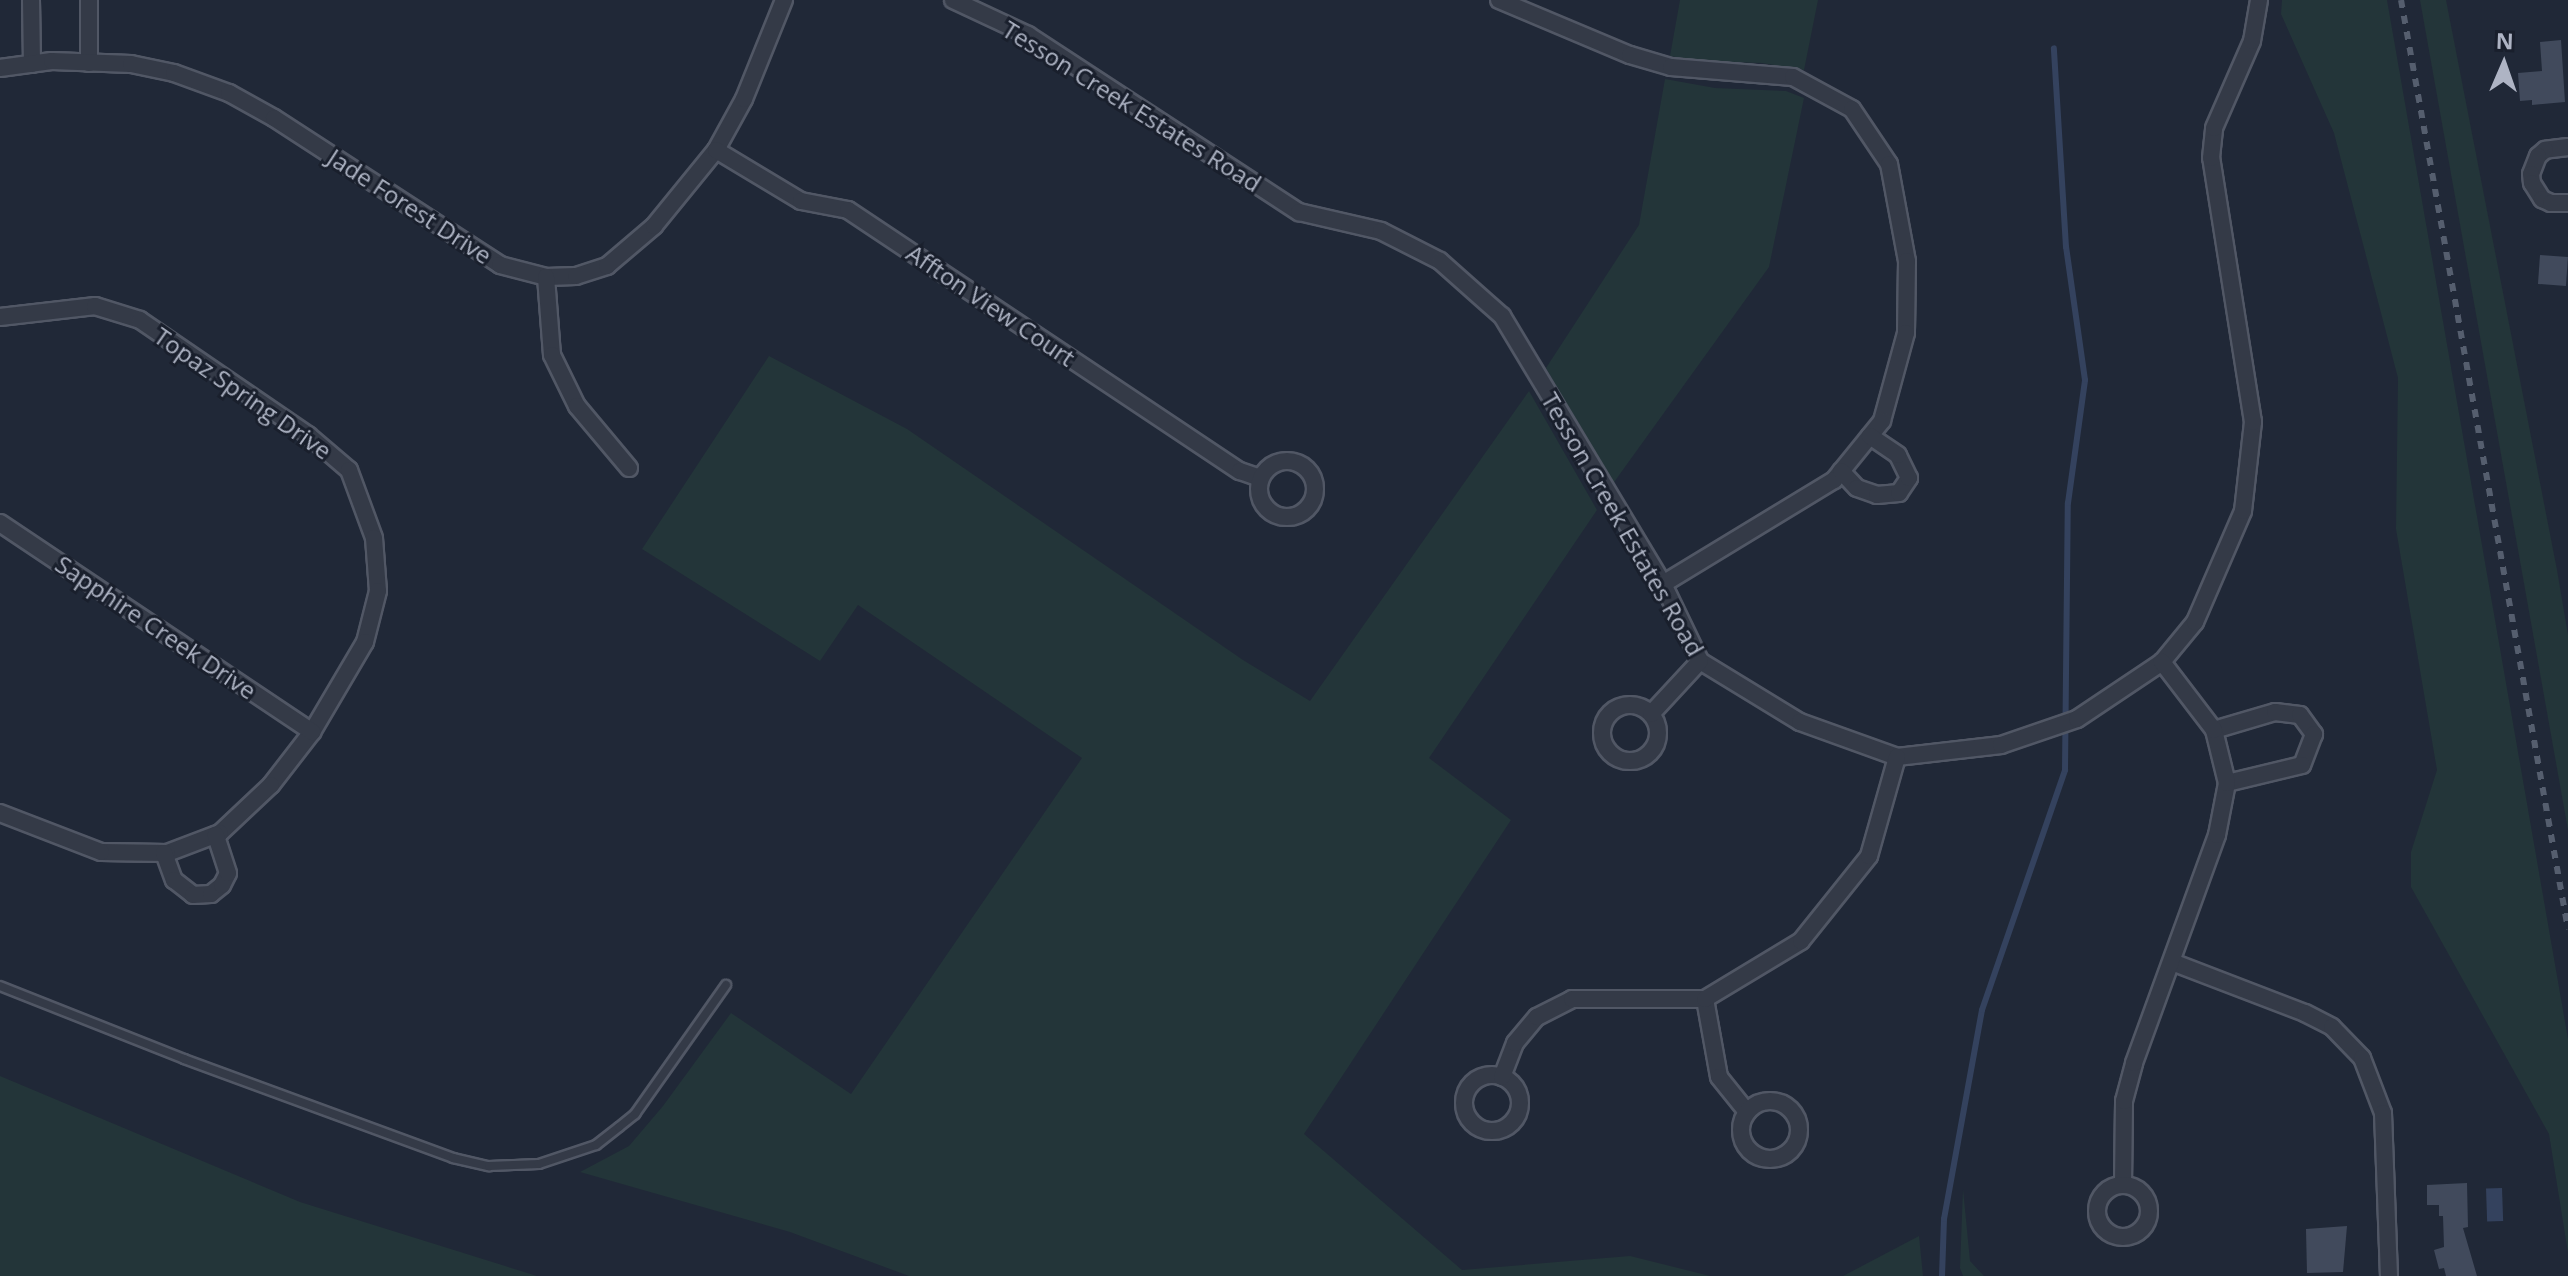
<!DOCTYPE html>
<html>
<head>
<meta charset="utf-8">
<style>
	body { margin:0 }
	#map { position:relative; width:2568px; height:1276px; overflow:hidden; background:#202837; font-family:"Open Sans",sans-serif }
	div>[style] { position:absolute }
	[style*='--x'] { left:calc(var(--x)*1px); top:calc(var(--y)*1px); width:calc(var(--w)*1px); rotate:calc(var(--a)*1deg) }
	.green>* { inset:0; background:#233539 }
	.water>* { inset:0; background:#34425e; transform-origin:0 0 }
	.stream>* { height:6px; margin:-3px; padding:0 3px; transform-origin:3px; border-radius:3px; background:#34425e }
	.building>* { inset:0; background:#414a5c; transform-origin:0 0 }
	.roads { filter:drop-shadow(2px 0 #515765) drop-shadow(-2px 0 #515765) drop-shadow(0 2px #515765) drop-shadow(0 -2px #515765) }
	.lane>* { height:8px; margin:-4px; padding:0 4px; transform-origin:4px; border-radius:4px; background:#343a47 }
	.street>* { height:16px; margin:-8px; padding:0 8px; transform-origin:8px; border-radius:8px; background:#343a47 }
	.street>.ring { margin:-8px; padding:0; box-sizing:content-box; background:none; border:16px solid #343a47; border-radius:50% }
	.rail>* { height:6px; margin-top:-3px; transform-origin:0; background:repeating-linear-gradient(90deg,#555e6e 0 8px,transparent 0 16px) }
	span { translate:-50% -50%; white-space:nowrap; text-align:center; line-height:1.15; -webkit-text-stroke:6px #191f2c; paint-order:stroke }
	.street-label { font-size:24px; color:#aeb4c4 }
	.north { position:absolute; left:2464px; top:24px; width:80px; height:80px; -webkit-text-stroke:6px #191f2c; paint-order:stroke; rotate:2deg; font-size:22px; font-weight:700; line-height:32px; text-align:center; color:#aeb4c4 }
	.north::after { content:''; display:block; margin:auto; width:28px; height:36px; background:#aeb4c4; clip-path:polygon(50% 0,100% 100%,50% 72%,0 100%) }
</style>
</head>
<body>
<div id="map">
	<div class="green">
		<div style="clip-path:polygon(1680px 0,1818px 0,1804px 70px,1762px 63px,1694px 61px,1670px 56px)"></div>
		<div style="clip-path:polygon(2282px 0,2387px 0,2568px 1039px,2568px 1253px,2549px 1134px,2411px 887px,2411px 852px,2437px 770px,2396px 529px,2398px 378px,2334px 133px,2281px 14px)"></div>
		<div style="clip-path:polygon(2420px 0,2446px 0,2557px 570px,2568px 635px,2568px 830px)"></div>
		<div style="clip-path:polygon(1665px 79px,1715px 88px,1786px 91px,1804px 98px,1769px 267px,1612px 485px,1546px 368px,1639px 225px)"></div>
		<div style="clip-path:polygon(769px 356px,907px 429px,1243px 660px,1310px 701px,1529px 391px,1597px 510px,1429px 758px,1511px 820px,1304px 1134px,1462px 1270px,1630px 1256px,1710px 1276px,909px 1276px,790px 1232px,580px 1172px,629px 1146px,663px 1106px,731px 1013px,851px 1094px,1082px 758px,858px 605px,820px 661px,642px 549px)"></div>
		<div style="clip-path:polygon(0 1076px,300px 1202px,537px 1276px,0 1276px)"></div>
		<div style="clip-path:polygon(1963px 1189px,1970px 1261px,1984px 1276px,1963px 1276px,1960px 1268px)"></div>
		<div style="clip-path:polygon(1919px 1236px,1923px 1276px,1843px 1276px)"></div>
	</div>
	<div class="water">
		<div style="left:2502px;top:1188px;width:33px;height:16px;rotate:88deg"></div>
	</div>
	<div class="stream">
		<div style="--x:1942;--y:1276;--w:57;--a:-88"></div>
		<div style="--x:1944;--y:1219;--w:212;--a:-79.7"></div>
		<div style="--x:1982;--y:1010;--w:254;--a:-70.9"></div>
		<div style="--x:2065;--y:770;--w:267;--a:-89.4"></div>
		<div style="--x:2068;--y:503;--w:124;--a:-82.1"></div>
		<div style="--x:2085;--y:380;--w:134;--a:-98.1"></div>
		<div style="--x:2066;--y:247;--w:199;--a:-93.5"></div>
	</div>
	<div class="building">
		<div style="clip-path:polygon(2561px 40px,2565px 102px,2532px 105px,2532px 100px,2520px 101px,2518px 73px,2542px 71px,2540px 42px)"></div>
		<div style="left:2540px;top:255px;width:28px;height:29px;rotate:4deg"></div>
		<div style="clip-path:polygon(2467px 1183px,2468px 1227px,2463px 1228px,2477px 1276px,2446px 1276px,2444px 1268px,2439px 1269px,2434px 1250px,2444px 1247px,2443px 1216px,2439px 1216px,2439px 1205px,2427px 1205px,2427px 1185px)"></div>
		<div style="clip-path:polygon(2347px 1226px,2343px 1272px,2307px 1273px,2306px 1229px)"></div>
	</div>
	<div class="roads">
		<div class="lane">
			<div style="--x:0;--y:986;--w:198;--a:21.6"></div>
			<div style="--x:184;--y:1059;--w:287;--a:20.2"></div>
			<div style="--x:453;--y:1158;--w:37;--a:13"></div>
			<div style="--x:489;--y:1166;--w:50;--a:-2.3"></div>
			<div style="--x:539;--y:1164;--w:60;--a:-18.4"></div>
			<div style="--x:596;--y:1145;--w:29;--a:-38"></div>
			<div style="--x:619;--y:1127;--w:21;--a:-39"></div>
			<div style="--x:635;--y:1114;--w:158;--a:-54.8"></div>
		</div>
		<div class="street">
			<div style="--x:31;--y:0;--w:64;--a:89.1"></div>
			<div style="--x:89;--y:0;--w:63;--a:90"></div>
			<div style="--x:953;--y:0;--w:83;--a:25"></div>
			<div style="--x:1028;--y:35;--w:324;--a:33.2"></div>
			<div style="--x:1299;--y:212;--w:84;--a:13"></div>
			<div style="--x:1381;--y:231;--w:66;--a:27"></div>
			<div style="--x:1440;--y:261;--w:83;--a:41.6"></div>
			<div style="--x:1502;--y:316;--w:313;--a:59"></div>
			<div style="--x:1663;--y:584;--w:85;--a:64.3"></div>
			<div style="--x:1700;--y:661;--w:117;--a:31.4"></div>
			<div style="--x:1800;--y:722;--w:103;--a:19.8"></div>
			<div style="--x:1897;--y:757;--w:105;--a:-6.6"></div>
			<div style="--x:2001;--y:745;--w:80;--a:-18.9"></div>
			<div style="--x:2077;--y:719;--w:102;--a:-33.8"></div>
			<div style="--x:2162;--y:662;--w:52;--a:-50.5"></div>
			<div style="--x:2195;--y:622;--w:121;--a:-66.6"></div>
			<div style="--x:2243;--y:511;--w:90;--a:-83.6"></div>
			<div style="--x:2253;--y:422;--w:267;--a:-99"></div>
			<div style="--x:2211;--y:158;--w:30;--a:-84"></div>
			<div style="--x:2214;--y:128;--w:95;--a:-66.4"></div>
			<div style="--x:2252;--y:41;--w:42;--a:-80.3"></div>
			<div style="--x:1499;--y:0;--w:142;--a:22.8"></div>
			<div style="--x:1630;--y:55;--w:43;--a:16.3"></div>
			<div style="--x:1671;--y:67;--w:122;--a:4.7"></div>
			<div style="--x:1793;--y:77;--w:67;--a:28.5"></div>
			<div style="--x:1852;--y:109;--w:66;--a:56.1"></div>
			<div style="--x:1889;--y:164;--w:99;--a:79.5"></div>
			<div style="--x:1907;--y:261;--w:72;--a:90.8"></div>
			<div style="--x:1906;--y:333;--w:91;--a:105.3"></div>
			<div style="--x:1882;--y:421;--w:76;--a:129.1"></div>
			<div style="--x:1834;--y:480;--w:200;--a:148.7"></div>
			<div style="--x:0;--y:68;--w:52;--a:-7.7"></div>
			<div style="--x:52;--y:61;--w:79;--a:2.2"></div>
			<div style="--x:131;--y:64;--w:44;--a:11.8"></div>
			<div style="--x:174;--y:73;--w:59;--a:20"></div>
			<div style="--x:229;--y:93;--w:51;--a:29.1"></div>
			<div style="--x:274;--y:118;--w:270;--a:33"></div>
			<div style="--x:500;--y:265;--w:48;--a:14.6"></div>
			<div style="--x:546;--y:277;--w:30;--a:-2"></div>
			<div style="--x:576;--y:276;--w:33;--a:-18"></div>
			<div style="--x:607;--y:266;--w:62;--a:-40.4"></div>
			<div style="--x:654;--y:226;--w:98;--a:-50.8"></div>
			<div style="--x:716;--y:150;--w:58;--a:-61.2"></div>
			<div style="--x:744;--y:99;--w:107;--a:-68"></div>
			<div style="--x:2568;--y:147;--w:23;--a:173"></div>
			<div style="--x:2545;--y:150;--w:9;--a:139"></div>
			<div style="--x:2538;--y:156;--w:19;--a:111"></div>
			<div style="--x:2531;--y:174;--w:9;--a:84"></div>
			<div style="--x:2532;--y:183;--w:19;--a:58"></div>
			<div style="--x:2542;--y:199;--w:10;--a:24"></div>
			<div style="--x:2551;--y:203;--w:17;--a:0"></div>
			<div style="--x:716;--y:150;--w:99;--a:31"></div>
			<div style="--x:801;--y:201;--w:48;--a:10.8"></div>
			<div style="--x:848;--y:210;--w:471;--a:33.7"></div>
			<div style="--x:1240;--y:471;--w:21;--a:19"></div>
			<div style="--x:546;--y:277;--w:78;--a:85.6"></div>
			<div style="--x:552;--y:355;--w:57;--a:63.9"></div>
			<div style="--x:577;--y:406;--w:81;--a:50"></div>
			<div style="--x:0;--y:317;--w:96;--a:-6.6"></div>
			<div style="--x:95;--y:306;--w:47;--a:17.3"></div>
			<div style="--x:140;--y:320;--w:204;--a:34.4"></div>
			<div style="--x:308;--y:435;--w:54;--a:40.5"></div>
			<div style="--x:349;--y:470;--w:72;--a:69.8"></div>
			<div style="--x:374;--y:538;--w:53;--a:85.7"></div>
			<div style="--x:378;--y:591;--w:53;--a:104.3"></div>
			<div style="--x:365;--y:642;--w:104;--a:120.5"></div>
			<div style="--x:312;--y:732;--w:67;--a:127.7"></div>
			<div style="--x:271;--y:785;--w:70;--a:136.7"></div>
			<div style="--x:220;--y:833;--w:57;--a:159.3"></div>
			<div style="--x:167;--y:853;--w:66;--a:-179.1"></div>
			<div style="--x:101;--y:852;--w:108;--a:-158.9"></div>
			<div class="ring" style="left:1259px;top:461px;width:40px;height:40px"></div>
			<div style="--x:1841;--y:471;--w:23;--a:47"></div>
			<div style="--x:1857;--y:488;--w:21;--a:19"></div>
			<div style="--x:1877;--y:495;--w:22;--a:-5"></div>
			<div style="--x:1899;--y:493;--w:18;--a:-56"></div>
			<div style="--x:1909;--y:478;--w:25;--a:-116"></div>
			<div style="--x:1898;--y:455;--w:34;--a:-146"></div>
			<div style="--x:0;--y:523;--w:376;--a:33.8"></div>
			<div class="ring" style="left:1602px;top:705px;width:40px;height:40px"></div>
			<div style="--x:1651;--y:714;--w:72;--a:-47.2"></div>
			<div style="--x:2214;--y:730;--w:64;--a:-16.4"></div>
			<div style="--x:2275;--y:712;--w:25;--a:7"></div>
			<div style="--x:2300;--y:715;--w:24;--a:54"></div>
			<div style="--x:2314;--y:734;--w:33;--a:111"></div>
			<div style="--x:2302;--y:765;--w:77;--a:166.5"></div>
			<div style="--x:164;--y:853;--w:29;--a:70"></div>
			<div style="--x:174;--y:880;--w:24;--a:38"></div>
			<div style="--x:193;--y:895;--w:18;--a:-3"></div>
			<div style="--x:211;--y:894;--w:14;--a:-39"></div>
			<div style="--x:222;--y:885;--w:13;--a:-63"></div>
			<div style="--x:228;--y:873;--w:40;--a:-108"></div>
			<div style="--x:2172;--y:962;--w:142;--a:21"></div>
			<div style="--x:2305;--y:1013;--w:30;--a:27"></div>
			<div style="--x:2332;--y:1027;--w:43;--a:45.9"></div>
			<div style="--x:2362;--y:1058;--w:59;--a:69.1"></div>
			<div style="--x:2383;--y:1113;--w:163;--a:87.9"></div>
			<div style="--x:1705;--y:999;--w:79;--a:79.8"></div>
			<div style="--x:1719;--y:1077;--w:45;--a:51.3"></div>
			<div class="ring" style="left:1464px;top:1075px;width:40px;height:40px"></div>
			<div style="--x:1502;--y:1077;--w:36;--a:-69"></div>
			<div style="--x:1515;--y:1043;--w:34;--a:-50"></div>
			<div style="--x:1537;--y:1017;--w:39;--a:-27"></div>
			<div style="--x:1572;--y:999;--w:133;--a:0"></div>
			<div style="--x:1705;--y:999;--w:112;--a:-31.1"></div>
			<div style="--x:1801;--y:941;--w:109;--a:-51.3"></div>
			<div style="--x:1869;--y:856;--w:103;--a:-74.2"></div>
			<div class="ring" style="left:1741px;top:1101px;width:42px;height:42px"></div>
			<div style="--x:2123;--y:1185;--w:84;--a:-89.3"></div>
			<div style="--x:2124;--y:1101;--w:39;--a:-75"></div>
			<div style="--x:2134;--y:1063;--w:243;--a:-70"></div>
			<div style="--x:2217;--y:835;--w:53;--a:-79.1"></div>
			<div style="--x:2227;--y:783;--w:55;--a:-103.8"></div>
			<div style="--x:2214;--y:730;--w:86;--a:-127.4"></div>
			<div class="ring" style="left:2097px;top:1185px;width:36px;height:36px"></div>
		</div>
	</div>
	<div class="rail">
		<div style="--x:2401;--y:0;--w:944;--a:79.81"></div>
	</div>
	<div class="street-label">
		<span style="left:1132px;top:106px;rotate:32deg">Tesson Creek Estates Road</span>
		<span style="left:410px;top:206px;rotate:33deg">Jade Forest Drive</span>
		<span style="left:991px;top:305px;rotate:34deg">Affton View Court</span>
		<span style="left:243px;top:393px;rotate:35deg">Topaz Spring Drive</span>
		<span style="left:1623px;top:524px;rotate:60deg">Tesson Creek Estates Road</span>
		<span style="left:156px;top:627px;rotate:34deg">Sapphire Creek Drive</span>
	</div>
	<div class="north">N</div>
</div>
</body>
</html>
